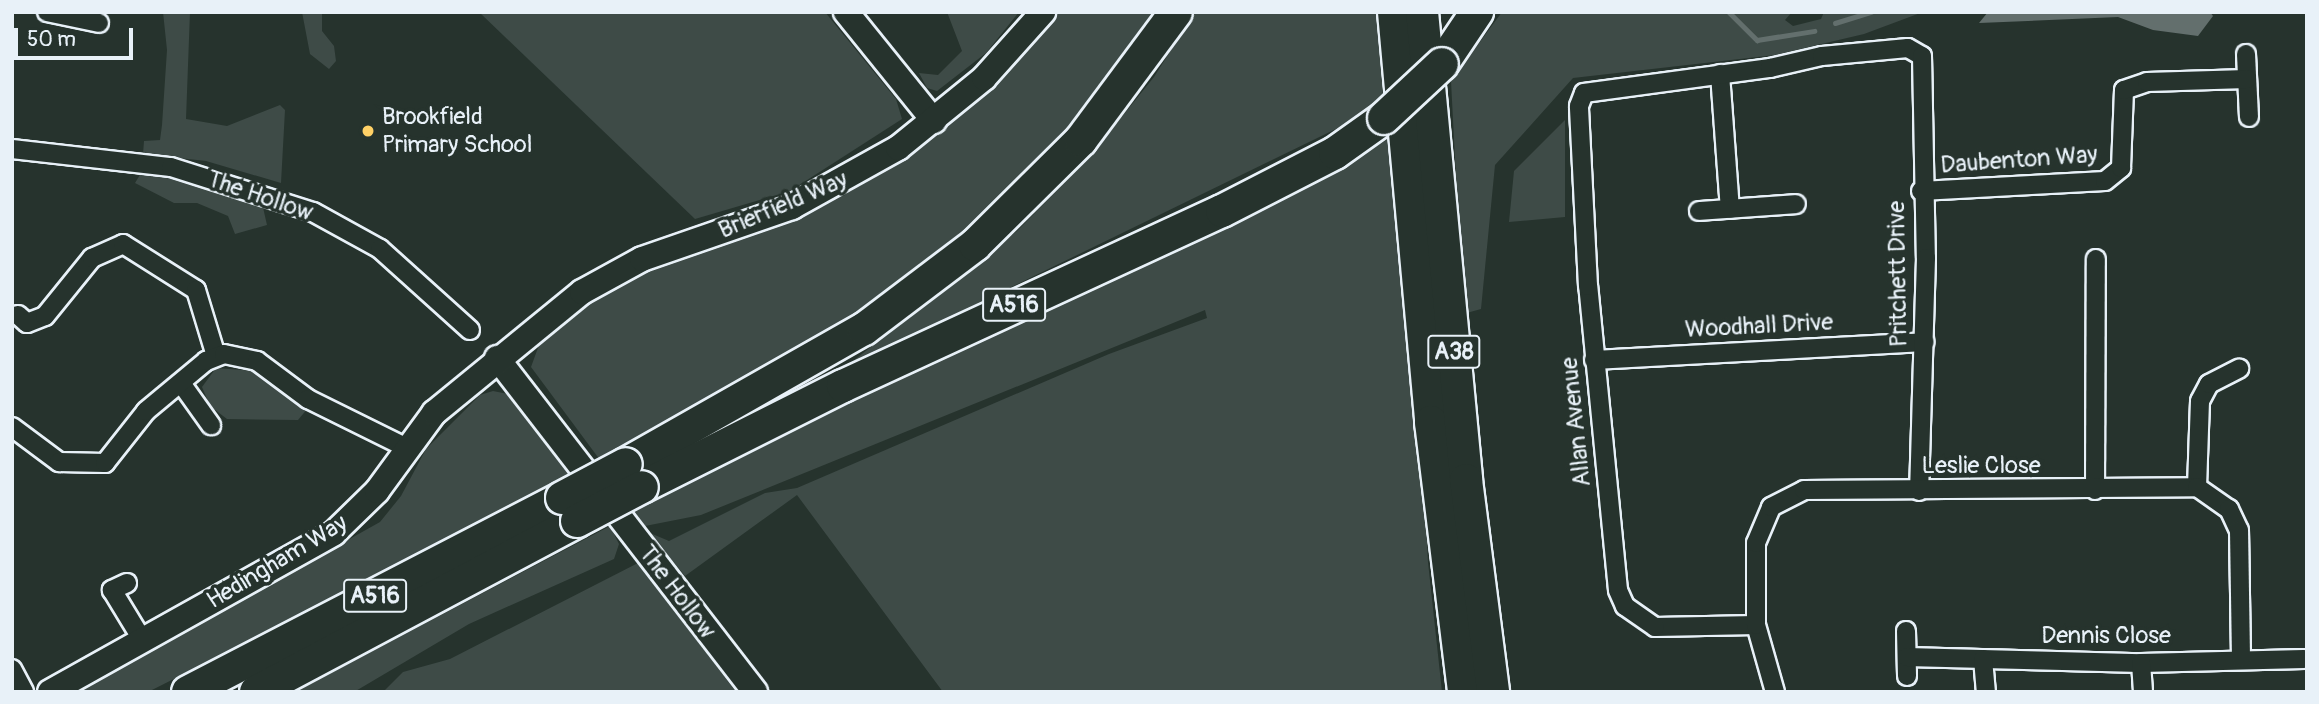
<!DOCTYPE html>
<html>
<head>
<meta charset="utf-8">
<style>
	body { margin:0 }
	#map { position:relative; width:2319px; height:704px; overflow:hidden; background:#26332d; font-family:Pangolin,sans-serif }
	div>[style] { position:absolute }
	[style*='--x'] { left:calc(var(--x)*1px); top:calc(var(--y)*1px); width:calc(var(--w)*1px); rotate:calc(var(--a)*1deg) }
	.green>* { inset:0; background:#3e4b47 }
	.water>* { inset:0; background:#636f6d }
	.stream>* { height:4.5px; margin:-2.25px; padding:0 2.25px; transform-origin:2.25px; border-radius:2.25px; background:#636f6d }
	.roads { filter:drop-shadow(2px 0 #e8f1f8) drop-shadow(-2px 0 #e8f1f8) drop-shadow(0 2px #e8f1f8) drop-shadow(0 -2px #e8f1f8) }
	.street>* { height:18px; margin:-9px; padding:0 9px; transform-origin:9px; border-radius:9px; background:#26332d }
	.secondary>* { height:24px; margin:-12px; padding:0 12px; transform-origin:12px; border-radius:12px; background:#26332d }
	.highway>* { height:32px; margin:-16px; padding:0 16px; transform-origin:16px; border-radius:16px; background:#26332d }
	.bridges { filter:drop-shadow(2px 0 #e8f1f8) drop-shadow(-2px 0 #e8f1f8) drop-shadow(0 2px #e8f1f8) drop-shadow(0 -2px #e8f1f8) }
	.highway-bridge>* { height:32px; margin:-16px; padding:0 16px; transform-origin:16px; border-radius:16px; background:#26332d }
	.dots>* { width:19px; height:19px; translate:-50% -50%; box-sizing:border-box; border:4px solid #26332d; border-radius:50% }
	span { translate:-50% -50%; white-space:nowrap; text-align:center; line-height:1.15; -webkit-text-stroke:7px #26332d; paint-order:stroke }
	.shield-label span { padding:2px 5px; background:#26332d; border:2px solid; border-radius:5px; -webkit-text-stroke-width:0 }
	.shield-label { font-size:23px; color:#e8f1f8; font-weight:700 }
	.poi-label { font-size:24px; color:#e8f1f8 }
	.left { translate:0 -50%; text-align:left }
	.street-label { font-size:24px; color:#e8f1f8 }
	.frame { position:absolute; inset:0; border:14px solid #e8f1f8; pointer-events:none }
	.scale { position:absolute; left:14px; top:28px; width:119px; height:32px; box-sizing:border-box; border:4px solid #e8f1f8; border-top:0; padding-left:9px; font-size:21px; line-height:24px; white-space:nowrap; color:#e8f1f8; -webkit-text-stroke:5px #26332d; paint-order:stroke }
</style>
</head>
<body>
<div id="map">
	<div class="green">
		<div style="clip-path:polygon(163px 12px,190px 12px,186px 119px,227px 126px,280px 105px,285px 110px,281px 183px,206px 161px,143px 154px,144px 141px,160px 140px,162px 125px,167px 50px)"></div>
		<div style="clip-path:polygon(302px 12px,322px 12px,322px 31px,334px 46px,336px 61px,329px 69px,310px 54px)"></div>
		<div style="clip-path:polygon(479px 12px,825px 12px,896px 99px,902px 119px,790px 191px,695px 219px)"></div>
		<div style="clip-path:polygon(947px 12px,1019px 12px,986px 53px,937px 91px,927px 88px,919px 73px,938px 75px,962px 51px)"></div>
		<div style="clip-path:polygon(1057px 12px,1156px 12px,1068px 133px,946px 252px,777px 369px,600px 460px,531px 367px,539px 345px,534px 339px,644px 267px,815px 208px)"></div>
		<div style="clip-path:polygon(1195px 12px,1377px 12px,1383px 97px,1342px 126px,843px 369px,1017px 231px,1086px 161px,1154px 77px)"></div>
		<div style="clip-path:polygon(1502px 12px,1792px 12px,1785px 20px,1793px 26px,1821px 19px,1824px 12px,1923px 12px,1864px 34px,1775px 55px,1573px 78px,1495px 165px,1481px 309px,1463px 314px,1451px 81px)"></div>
		<div style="clip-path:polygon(1565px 120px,1565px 217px,1509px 222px,1514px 171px)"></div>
		<div style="clip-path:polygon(1388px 139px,1418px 363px,1428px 562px,1442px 692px,943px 692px,797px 495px,685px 576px,650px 533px,669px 541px,765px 493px,797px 488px,1109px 354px,1207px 318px,1205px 310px,701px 515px,645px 526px,633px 512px,758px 442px,1341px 168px)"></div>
		<div style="clip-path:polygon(144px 168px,262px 203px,267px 225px,235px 234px,228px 216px,197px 203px,174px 203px,135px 183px)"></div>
		<div style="clip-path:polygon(216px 368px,256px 371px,308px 408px,298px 420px,227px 419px,210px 406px,202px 387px)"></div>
		<div style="clip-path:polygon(493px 391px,508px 394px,569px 469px,567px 481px,148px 692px,76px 692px,380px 522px,401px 496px,426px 449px,480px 395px)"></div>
		<div style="clip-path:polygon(610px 526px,619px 544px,614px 559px,469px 624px,354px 692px,295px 692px)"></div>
		<div style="clip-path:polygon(638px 563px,736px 692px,383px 692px,403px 672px,450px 659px)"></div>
	</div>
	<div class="water">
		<div style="clip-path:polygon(1988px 12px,2210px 12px,2213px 16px,2198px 36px,2153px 30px,2118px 17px,1979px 23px)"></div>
	</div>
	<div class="stream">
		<div style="--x:1729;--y:12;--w:40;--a:45"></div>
		<div style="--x:1757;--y:40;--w:58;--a:-9"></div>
		<div style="--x:1835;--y:23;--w:38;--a:-17"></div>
	</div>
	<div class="roads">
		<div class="street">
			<div style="--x:47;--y:12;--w:53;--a:11.9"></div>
			<div style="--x:2246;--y:54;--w:63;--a:87.3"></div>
			<div style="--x:1720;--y:74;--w:135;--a:85.8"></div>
			<div style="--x:12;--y:149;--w:160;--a:6.5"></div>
			<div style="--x:171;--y:167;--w:149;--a:17.6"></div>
			<div style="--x:313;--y:212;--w:77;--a:28.9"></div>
			<div style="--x:380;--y:249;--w:121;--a:42"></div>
			<div style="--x:1921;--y:191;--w:184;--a:-3.1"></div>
			<div style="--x:2105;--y:181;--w:21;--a:-39"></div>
			<div style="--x:2121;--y:168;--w:78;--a:-87.8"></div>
			<div style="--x:2124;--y:90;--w:24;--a:-19"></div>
			<div style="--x:2147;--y:82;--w:100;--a:-1.7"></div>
			<div style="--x:1699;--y:211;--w:97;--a:-4.1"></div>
			<div style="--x:18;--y:315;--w:12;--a:42"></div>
			<div style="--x:27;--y:323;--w:19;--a:-21"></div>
			<div style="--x:45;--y:316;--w:75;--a:-51"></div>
			<div style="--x:92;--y:258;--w:34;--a:-24"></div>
			<div style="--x:123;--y:244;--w:86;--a:32.2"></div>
			<div style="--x:196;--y:290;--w:69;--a:73.1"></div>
			<div style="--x:1594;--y:360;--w:331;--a:-3.1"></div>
			<div style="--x:181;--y:383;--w:52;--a:54.5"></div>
			<div style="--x:12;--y:427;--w:59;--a:36.7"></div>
			<div style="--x:59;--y:462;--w:46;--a:1.2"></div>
			<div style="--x:105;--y:463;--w:66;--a:-51.7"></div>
			<div style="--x:146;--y:411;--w:78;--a:-39.8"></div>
			<div style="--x:206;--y:361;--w:19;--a:-21"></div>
			<div style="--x:224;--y:354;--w:34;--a:12"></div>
			<div style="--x:257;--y:361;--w:64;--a:36.7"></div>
			<div style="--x:308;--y:399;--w:110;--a:26.3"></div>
			<div style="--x:2197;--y:487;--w:86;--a:-88"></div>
			<div style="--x:2200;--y:401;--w:19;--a:-62"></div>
			<div style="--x:2209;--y:384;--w:34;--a:-27"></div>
			<div style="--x:2095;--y:490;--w:231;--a:-89.8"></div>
			<div style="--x:127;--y:583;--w:17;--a:155"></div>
			<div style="--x:112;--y:590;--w:60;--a:58.7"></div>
			<div style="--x:1756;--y:625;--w:101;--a:178.9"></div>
			<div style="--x:1655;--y:627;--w:37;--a:-145"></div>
			<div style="--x:1625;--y:606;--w:17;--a:-114"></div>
			<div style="--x:1618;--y:590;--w:305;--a:-95.6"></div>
			<div style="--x:1588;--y:286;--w:180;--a:-92.9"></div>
			<div style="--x:1579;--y:106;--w:14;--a:-69"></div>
			<div style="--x:1584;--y:93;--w:188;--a:-7.7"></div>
			<div style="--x:1770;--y:68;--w:53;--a:-13"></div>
			<div style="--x:1822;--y:56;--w:86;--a:-5.3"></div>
			<div style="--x:1908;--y:48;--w:16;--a:30"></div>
			<div style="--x:1922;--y:56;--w:202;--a:88.9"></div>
			<div style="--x:1926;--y:258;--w:233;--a:91.7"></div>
			<div style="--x:1906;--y:631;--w:45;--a:88.7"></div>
			<div style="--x:1907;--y:657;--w:234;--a:1.5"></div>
			<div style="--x:2141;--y:663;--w:163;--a:-1.4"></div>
			<div style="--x:1983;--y:659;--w:33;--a:85"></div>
			<div style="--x:2141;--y:663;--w:29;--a:86"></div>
			<div style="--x:12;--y:669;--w:26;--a:62"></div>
			<div style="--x:1775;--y:692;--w:70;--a:-105.8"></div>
			<div style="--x:1756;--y:625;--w:82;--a:-90"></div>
			<div style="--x:1756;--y:543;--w:39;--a:-67"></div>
			<div style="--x:1771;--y:507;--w:37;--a:-27"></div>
			<div style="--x:1804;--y:490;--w:393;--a:-0.4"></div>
			<div style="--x:2197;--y:487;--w:39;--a:35"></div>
			<div style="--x:2229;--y:509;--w:23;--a:65"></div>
			<div style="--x:2239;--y:530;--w:128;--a:89.1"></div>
		</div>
		<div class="secondary">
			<div style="--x:846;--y:12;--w:140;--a:51.1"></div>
			<div style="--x:497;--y:358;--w:422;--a:52.3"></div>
			<div style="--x:50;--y:692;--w:325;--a:-29.2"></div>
			<div style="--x:334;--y:533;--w:60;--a:-44.3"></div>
			<div style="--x:377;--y:491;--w:97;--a:-53.8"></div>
			<div style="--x:434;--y:413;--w:191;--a:-39.3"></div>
			<div style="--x:582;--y:292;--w:68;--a:-28.8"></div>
			<div style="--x:642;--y:259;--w:159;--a:-19.1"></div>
			<div style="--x:792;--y:207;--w:121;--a:-29.1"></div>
			<div style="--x:898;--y:148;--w:111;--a:-39.1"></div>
			<div style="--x:984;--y:78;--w:89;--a:-48.2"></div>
		</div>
		<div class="highway">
			<div style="--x:1394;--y:12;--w:412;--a:84.8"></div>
			<div style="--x:1431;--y:422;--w:272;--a:83"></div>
			<div style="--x:1422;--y:12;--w:470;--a:84.6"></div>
			<div style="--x:1466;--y:480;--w:214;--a:82.7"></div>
			<div style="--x:1442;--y:64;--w:63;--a:-56.1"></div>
			<div style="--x:626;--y:464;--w:274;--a:-29.6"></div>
			<div style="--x:864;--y:329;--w:139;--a:-37.1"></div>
			<div style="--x:975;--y:245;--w:149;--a:-44.7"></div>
			<div style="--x:1081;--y:140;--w:159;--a:-53.4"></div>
			<div style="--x:642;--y:487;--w:225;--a:-26.7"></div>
			<div style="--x:843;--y:386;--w:417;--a:-24.8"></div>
			<div style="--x:1222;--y:211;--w:127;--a:-27.2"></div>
			<div style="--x:1335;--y:153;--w:60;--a:-35.5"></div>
			<div style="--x:188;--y:692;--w:421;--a:-27.4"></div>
			<div style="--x:256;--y:692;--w:364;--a:-28"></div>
		</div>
	</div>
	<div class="bridges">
		<div class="highway-bridge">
			<div style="--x:1384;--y:118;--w:79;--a:-43"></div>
			<div style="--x:562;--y:498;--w:72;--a:-28"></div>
			<div style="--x:577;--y:521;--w:73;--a:-27.6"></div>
		</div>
	</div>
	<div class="dots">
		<div style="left:368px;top:131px;background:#ffd166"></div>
	</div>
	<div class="shield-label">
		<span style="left:1014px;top:305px">A516</span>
		<span style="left:1454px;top:352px">A38</span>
		<span style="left:375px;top:596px">A516</span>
	</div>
	<div class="poi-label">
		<span class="left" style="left:382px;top:131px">Brookfield<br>Primary School</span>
	</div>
	<div class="street-label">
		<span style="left:2019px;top:160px;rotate:-4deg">Daubenton Way</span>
		<span style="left:260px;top:196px;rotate:19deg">The Hollow</span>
		<span style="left:783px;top:205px;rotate:-23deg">Brierfield Way</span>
		<span style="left:1898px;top:274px;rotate:-91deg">Pritchett Drive</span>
		<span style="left:1759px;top:326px;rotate:-3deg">Woodhall Drive</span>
		<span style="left:1576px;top:422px;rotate:-96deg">Allan Avenue</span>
		<span style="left:1981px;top:466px">Leslie Close</span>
		<span style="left:277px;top:562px;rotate:-31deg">Hedingham Way</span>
		<span style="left:677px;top:592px;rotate:53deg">The Hollow</span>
		<span style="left:2106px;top:636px">Dennis Close</span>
	</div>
	<div class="frame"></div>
	<div class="scale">50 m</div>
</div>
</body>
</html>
